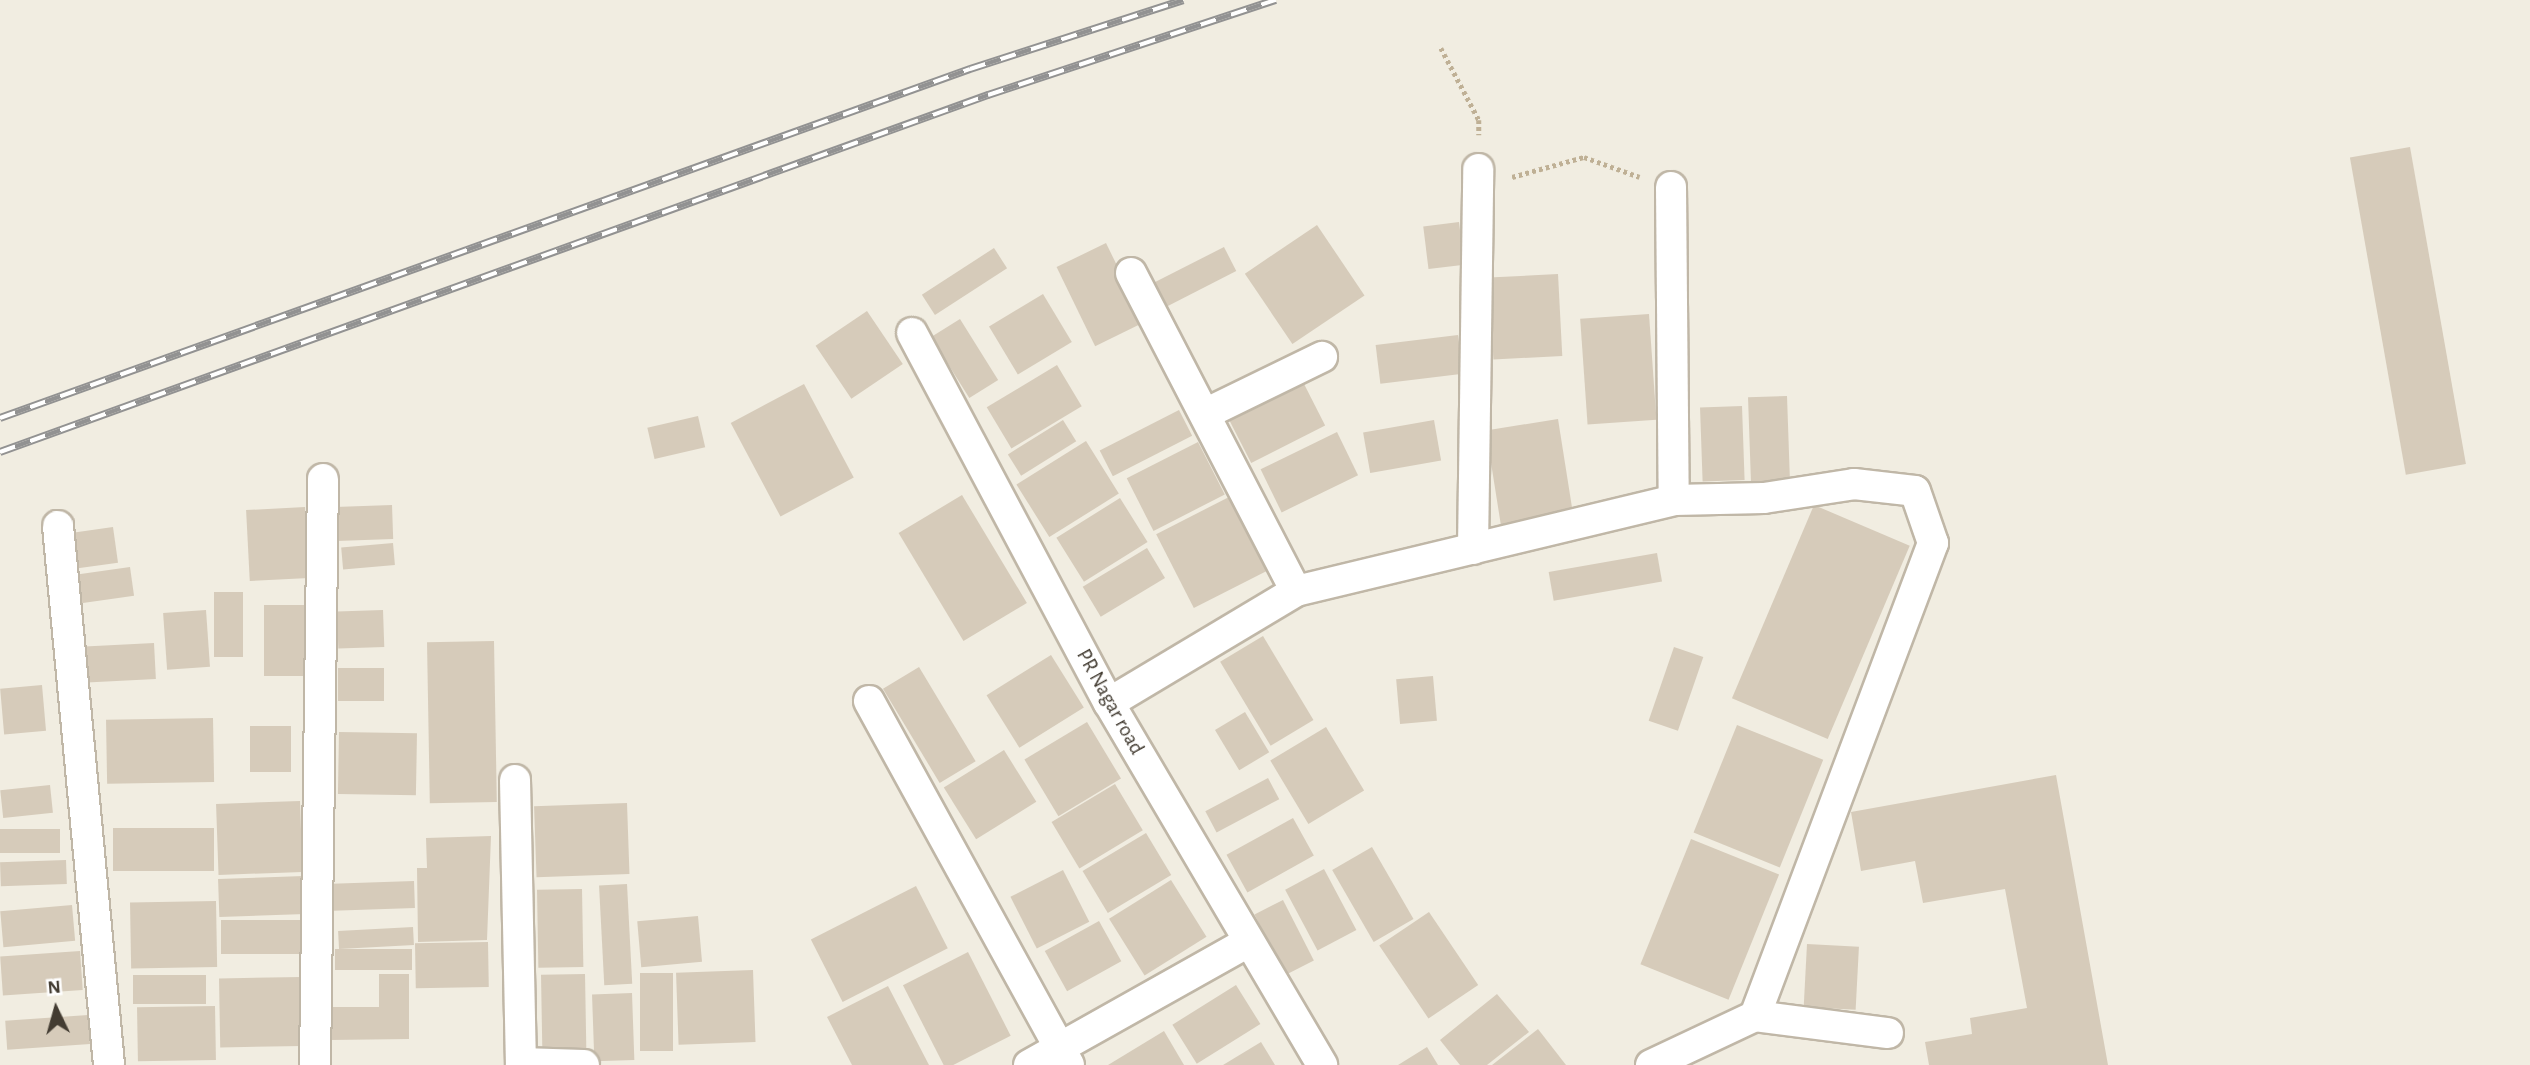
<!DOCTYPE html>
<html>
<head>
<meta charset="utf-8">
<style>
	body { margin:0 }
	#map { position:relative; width:2530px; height:1065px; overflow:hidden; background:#f1ede1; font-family:"Alegreya Sans",sans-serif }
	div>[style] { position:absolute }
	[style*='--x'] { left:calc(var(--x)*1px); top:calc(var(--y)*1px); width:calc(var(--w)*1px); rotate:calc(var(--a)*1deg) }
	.building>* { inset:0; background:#d6cbba; transform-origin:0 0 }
	.path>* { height:4.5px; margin-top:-2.25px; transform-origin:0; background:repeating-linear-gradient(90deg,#bfb095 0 3.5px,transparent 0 7px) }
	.roads { filter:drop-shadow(2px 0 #c0b7a7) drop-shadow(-2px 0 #c0b7a7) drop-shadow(0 2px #c0b7a7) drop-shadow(0 -2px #c0b7a7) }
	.minor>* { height:30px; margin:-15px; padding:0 15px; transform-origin:15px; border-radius:15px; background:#fff }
	.rail>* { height:8px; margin-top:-4px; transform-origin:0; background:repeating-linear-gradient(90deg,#fff 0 16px,#929292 0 32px); box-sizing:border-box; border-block:2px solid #929292 }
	span { translate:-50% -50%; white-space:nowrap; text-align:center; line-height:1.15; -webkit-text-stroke:5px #fff; paint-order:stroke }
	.street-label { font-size:21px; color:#433c32 }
	.north { position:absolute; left:21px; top:974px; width:70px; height:70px; -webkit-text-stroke:5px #fff; paint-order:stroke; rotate:355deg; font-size:19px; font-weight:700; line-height:28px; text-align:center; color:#433c32 }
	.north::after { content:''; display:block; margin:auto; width:24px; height:32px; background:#433c32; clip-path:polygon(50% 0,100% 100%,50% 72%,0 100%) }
</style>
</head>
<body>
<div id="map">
	<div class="building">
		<div style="left:2410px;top:147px;width:322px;height:61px;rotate:80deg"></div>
		<div style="left:1459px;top:222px;width:43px;height:36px;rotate:83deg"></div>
		<div style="left:1317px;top:225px;width:85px;height:87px;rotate:56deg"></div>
		<div style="left:1106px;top:243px;width:88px;height:55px;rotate:64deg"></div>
		<div style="left:1224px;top:247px;width:27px;height:80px;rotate:63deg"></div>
		<div style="left:994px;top:248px;width:24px;height:86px;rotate:57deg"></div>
		<div style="left:1558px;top:274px;width:82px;height:69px;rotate:87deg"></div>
		<div style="left:1043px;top:294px;width:56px;height:63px;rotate:59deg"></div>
		<div style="left:867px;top:311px;width:64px;height:62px;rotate:56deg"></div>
		<div style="left:1649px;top:314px;width:106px;height:69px;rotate:86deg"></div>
		<div style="left:960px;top:319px;width:72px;height:34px;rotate:58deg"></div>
		<div style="left:1458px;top:335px;width:39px;height:83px;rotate:83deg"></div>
		<div style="left:1057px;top:365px;width:48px;height:82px;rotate:59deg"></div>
		<div style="left:1302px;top:380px;width:51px;height:83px;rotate:63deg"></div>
		<div style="left:804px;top:384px;width:106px;height:83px;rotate:62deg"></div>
		<div style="left:1787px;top:396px;width:85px;height:39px;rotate:88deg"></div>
		<div style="left:1742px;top:406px;width:74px;height:42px;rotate:88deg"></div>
		<div style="left:1179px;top:410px;width:29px;height:89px;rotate:63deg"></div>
		<div style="left:698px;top:416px;width:32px;height:52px;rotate:77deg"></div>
		<div style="left:1558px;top:419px;width:100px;height:73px;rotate:81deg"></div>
		<div style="left:1063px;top:420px;width:25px;height:65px;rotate:58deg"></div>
		<div style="left:1434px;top:420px;width:41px;height:72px;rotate:80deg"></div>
		<div style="left:1337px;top:432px;width:48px;height:85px;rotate:64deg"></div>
		<div style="left:1086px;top:441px;width:62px;height:82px;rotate:58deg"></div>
		<div style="left:1198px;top:442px;width:59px;height:80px;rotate:63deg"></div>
		<div style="left:962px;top:495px;width:126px;height:74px;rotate:59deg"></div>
		<div style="left:1231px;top:496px;width:83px;height:84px;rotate:63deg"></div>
		<div style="left:1120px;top:498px;width:52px;height:75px;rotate:58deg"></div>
		<div style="left:392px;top:505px;width:34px;height:57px;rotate:88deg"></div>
		<div style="left:1814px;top:505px;width:104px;height:210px;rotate:23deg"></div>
		<div style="left:305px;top:507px;width:71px;height:59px;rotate:87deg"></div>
		<div style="left:113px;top:527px;width:36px;height:46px;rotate:82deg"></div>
		<div style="left:393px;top:543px;width:22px;height:52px;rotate:85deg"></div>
		<div style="left:1147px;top:548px;width:35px;height:75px;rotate:59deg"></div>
		<div style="left:1657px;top:553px;width:29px;height:110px;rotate:80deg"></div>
		<div style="left:130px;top:567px;width:29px;height:57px;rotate:82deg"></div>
		<div style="left:243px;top:592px;width:65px;height:29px;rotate:90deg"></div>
		<div style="left:264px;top:605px;width:45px;height:71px"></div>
		<div style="left:206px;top:610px;width:57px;height:43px;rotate:86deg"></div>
		<div style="left:383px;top:610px;width:37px;height:46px;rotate:88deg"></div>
		<div style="left:1263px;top:636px;width:98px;height:50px;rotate:59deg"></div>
		<div style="left:494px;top:641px;width:161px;height:67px;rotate:89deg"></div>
		<div style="left:154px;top:643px;width:36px;height:69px;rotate:87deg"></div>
		<div style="left:1674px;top:647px;width:31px;height:78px;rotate:19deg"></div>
		<div style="left:1051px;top:655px;width:62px;height:76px;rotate:58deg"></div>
		<div style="left:919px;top:667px;width:110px;height:42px;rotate:59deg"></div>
		<div style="left:384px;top:668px;width:33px;height:46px;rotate:90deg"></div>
		<div style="left:1433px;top:676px;width:45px;height:37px;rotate:85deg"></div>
		<div style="left:42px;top:685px;width:46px;height:42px;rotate:85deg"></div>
		<div style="left:1245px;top:712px;width:47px;height:35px;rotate:59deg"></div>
		<div style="left:213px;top:718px;width:64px;height:107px;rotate:89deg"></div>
		<div style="left:1087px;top:722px;width:66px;height:73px;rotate:59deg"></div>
		<div style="left:1737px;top:725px;width:93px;height:116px;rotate:22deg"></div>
		<div style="left:250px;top:726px;width:41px;height:46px"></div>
		<div style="left:1326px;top:727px;width:74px;height:65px;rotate:59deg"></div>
		<div style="left:339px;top:732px;width:78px;height:62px;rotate:1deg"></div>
		<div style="left:1004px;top:750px;width:61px;height:71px;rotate:58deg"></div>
		<div style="clip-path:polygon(2056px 775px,2108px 1065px,1929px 1065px,1925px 1042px,1972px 1034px,1970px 1018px,2027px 1008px,2005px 889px,1923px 903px,1915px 861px,1861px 871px,1851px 812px)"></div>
		<div style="left:1268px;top:778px;width:24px;height:71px;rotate:62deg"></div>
		<div style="left:1115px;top:784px;width:54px;height:74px;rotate:59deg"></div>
		<div style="left:50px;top:785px;width:28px;height:50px;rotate:84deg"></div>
		<div style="left:300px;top:801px;width:71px;height:84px;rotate:88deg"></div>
		<div style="left:627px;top:803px;width:71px;height:93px;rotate:88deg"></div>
		<div style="left:1293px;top:818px;width:43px;height:76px;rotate:61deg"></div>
		<div style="left:214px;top:828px;width:43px;height:101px;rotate:90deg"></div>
		<div style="left:60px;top:829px;width:24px;height:60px;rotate:90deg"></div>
		<div style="left:1146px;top:833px;width:49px;height:74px;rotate:59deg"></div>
		<div style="clip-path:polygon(491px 836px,487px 940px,418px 942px,417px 868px,427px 868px,426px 838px)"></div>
		<div style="left:1691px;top:839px;width:95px;height:135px;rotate:22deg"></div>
		<div style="left:1372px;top:847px;width:83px;height:46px;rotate:60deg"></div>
		<div style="left:66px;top:860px;width:24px;height:66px;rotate:88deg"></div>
		<div style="left:1324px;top:869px;width:69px;height:44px;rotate:62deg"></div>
		<div style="left:1063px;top:870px;width:58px;height:59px;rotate:63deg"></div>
		<div style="left:304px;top:876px;width:38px;height:86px;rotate:88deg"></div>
		<div style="left:1171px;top:880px;width:67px;height:73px;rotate:58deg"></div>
		<div style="left:414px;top:881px;width:27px;height:82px;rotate:88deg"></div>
		<div style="left:627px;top:884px;width:100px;height:28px;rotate:87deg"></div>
		<div style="left:916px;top:886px;width:70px;height:118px;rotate:63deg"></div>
		<div style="left:582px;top:889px;width:78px;height:45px;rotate:89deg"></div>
		<div style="left:1283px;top:900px;width:68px;height:32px;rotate:63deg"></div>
		<div style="left:216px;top:901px;width:66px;height:86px;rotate:89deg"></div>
		<div style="left:72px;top:905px;width:36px;height:72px;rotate:85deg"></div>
		<div style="left:1429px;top:912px;width:88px;height:60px;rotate:56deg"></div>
		<div style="left:698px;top:916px;width:46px;height:61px;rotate:85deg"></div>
		<div style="left:311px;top:920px;width:34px;height:90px;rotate:90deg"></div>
		<div style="left:1099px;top:921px;width:46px;height:62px;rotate:61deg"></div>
		<div style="left:413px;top:927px;width:18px;height:75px;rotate:87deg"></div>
		<div style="left:488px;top:942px;width:45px;height:73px;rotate:89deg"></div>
		<div style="left:1807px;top:944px;width:52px;height:63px;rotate:3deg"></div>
		<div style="left:412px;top:949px;width:21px;height:77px;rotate:90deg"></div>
		<div style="left:80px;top:951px;width:39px;height:80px;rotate:86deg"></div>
		<div style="left:968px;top:952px;width:94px;height:73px;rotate:63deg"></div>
		<div style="left:753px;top:970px;width:72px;height:77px;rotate:88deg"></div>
		<div style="left:640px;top:973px;width:33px;height:78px"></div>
		<div style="clip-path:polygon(379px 974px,409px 974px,409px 1039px,330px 1040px,330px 1007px,379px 1007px)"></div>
		<div style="left:585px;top:974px;width:77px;height:44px;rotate:89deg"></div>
		<div style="left:206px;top:975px;width:29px;height:73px;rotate:90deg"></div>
		<div style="left:301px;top:977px;width:69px;height:82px;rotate:89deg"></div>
		<div style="left:1236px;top:985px;width:46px;height:75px;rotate:58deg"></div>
		<div style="clip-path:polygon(888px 986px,929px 1065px,852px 1065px,827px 1017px)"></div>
		<div style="left:632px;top:993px;width:67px;height:40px;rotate:88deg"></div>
		<div style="clip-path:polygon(1497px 994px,1529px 1032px,1487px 1065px,1460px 1065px,1440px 1040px)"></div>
		<div style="left:215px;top:1006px;width:54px;height:78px;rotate:89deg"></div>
		<div style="left:88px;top:1015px;width:29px;height:83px;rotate:86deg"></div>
		<div style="clip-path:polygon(1538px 1029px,1566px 1065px,1492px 1065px)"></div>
		<div style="clip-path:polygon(1164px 1031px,1184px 1065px,1108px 1065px)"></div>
		<div style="clip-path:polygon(1261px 1042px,1275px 1065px,1223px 1065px)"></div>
		<div style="clip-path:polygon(1427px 1047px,1438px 1065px,1398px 1065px)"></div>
	</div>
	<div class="path">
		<div style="--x:1441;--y:48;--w:81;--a:62.2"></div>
		<div style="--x:1479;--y:120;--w:15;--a:90"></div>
		<div style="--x:1512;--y:177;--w:75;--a:-15.5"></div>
		<div style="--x:1584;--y:157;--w:59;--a:19.7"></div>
	</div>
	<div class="roads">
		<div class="minor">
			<div style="--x:1671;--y:187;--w:313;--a:89.5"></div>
			<div style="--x:1131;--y:273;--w:358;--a:62.6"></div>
			<div style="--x:912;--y:333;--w:419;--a:62"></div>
			<div style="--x:1109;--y:703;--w:420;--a:59.5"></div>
			<div style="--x:1207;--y:413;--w:128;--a:-26"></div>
			<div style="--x:58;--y:526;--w:541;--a:84.59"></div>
			<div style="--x:1473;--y:549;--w:380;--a:-89.2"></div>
			<div style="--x:869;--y:701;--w:415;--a:61.2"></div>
			<div style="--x:1109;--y:703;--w:218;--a:-30.9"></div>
			<div style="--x:1296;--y:591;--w:389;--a:-13.5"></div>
			<div style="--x:1674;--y:500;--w:90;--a:-1.3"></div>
			<div style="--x:1764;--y:498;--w:91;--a:-8.8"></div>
			<div style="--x:1854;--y:484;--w:61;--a:6.5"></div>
			<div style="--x:1915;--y:491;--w:55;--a:70.9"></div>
			<div style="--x:1933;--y:543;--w:505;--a:110.62"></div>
			<div style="--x:515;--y:780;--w:285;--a:88.8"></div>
			<div style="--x:521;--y:1063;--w:63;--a:1.8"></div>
			<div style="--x:315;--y:1065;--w:586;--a:-89.22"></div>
			<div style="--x:1029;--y:1065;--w:249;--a:-29.3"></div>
			<div style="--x:1651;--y:1065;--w:115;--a:-25.2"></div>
			<div style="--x:1755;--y:1016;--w:134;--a:7.3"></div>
		</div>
	</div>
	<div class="rail">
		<div style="--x:0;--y:418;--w:1031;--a:-19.79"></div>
		<div style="--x:970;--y:69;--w:224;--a:-17.9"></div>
		<div style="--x:0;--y:452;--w:1051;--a:-19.87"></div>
		<div style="--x:988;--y:95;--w:303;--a:-18.3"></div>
	</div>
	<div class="street-label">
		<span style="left:1110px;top:702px;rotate:61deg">PR Nagar road</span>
	</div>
	<div class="north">N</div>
</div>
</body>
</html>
